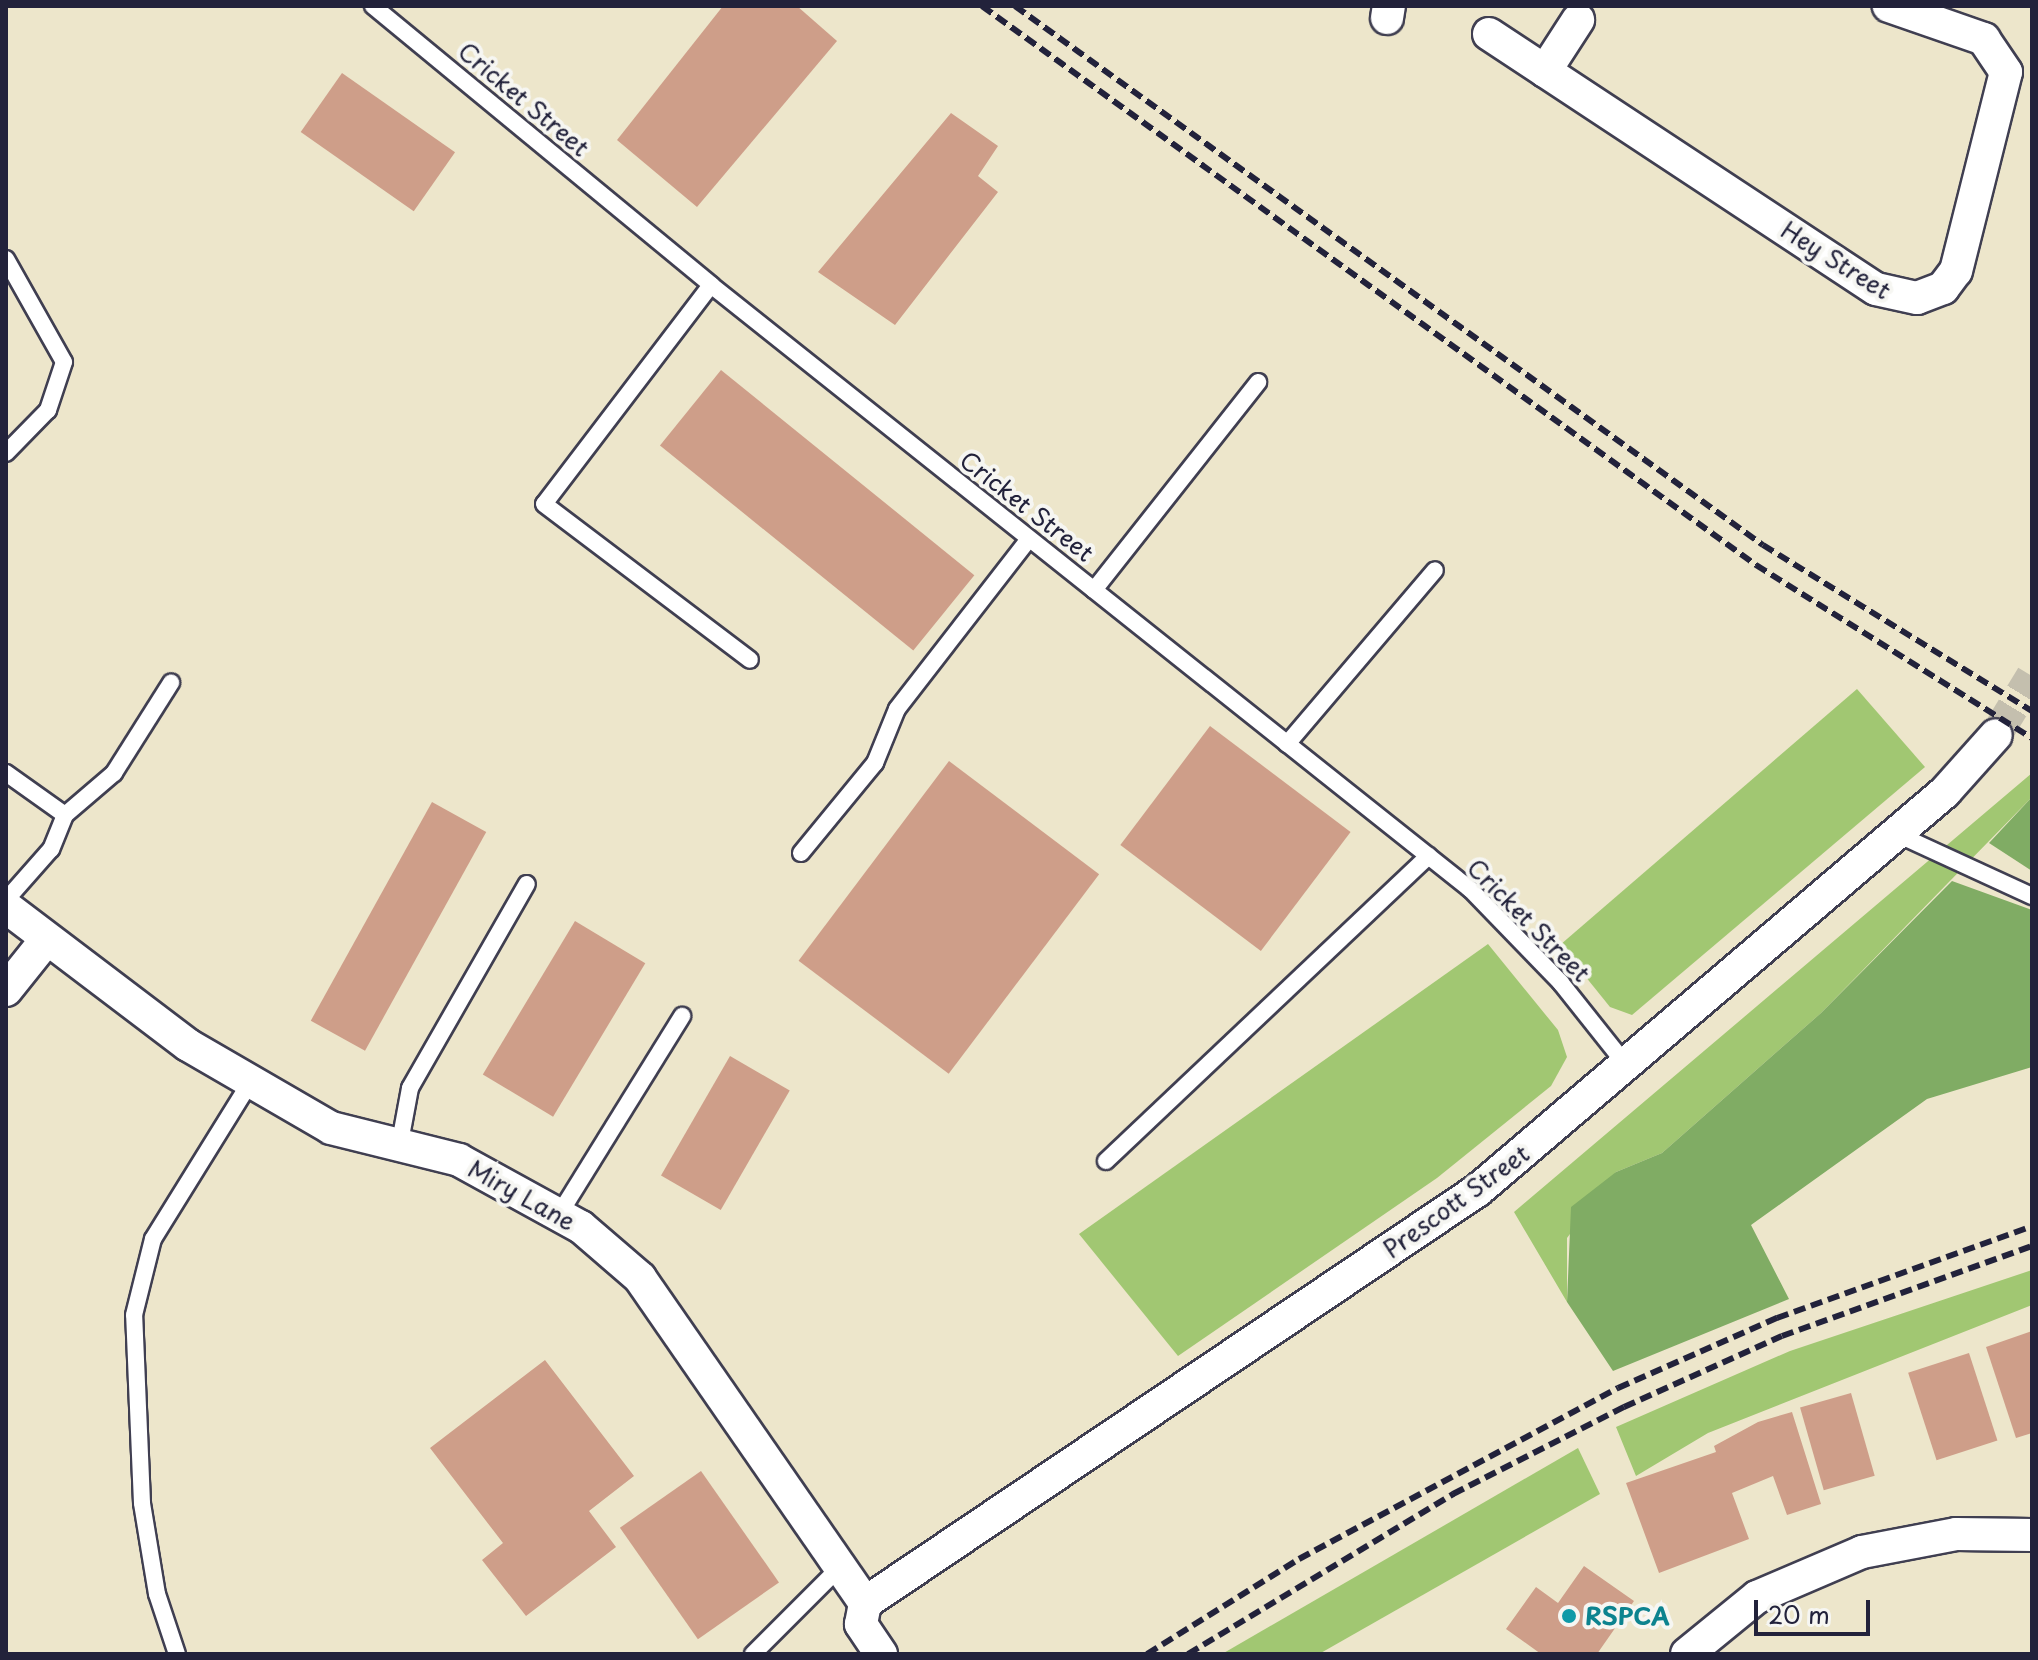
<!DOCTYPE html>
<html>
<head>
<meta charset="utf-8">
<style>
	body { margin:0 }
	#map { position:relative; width:2038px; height:1660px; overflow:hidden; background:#ede6cb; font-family:"Playpen Sans",sans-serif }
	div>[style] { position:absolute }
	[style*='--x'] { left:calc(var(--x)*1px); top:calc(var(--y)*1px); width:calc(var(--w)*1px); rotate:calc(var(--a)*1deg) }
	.green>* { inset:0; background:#a1c772 }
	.forest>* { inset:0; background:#80ac64 }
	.building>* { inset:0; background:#ce9e89; transform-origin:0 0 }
	.street-tunnel>* { height:32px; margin-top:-16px; transform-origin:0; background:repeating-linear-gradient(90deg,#c4bfae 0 32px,transparent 0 48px) }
	.roads { filter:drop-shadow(2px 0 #403f51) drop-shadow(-2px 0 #403f51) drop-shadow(0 2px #403f51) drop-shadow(0 -2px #403f51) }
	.lane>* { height:16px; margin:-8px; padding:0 8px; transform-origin:8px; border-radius:8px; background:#fff }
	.street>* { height:32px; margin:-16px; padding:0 16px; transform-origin:16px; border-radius:16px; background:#fff }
	.rail>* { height:6px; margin-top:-3px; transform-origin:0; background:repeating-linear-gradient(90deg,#22223b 0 12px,transparent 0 18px) }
	.dots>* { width:22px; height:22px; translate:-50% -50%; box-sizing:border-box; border:4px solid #f6f6f2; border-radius:50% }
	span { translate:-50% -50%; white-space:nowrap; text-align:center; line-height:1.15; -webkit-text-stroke:8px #f6f6f2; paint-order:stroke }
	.street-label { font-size:24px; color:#22223b }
	.culture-label { font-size:24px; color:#0d838f; font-weight:700 }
	.left { translate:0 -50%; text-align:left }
	.frame { position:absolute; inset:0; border:8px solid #22223b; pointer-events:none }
	.scale { position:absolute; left:1754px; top:1600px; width:116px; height:36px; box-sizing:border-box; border:4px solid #22223b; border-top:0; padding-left:10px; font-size:24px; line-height:28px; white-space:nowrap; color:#22223b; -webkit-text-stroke:6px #f6f6f2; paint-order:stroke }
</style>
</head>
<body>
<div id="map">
	<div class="green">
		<div style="clip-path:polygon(1857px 689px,1925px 767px,1632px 1015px,1610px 1007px,1560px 945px)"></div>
		<div style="clip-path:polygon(2032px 773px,2032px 797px,1821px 1013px,1662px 1153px,1616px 1172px,1567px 1238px,1567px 1302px,1514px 1212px)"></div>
		<div style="clip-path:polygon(1488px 944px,1558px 1030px,1567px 1057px,1551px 1086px,1437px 1178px,1178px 1356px,1079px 1234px)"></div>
		<div style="clip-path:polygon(2032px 1270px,2032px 1305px,1708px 1433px,1636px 1476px,1616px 1427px,1790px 1351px)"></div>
		<div style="clip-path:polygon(1578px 1448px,1600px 1494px,1319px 1654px,1222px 1654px)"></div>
	</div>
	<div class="forest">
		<div style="clip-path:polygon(2032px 797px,2032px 871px,1989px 843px)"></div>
		<div style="clip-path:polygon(1952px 881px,2032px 910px,2032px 1067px,1927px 1099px,1751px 1225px,1789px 1299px,1613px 1371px,1567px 1302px,1571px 1207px,1616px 1172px,1662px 1153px,1821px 1013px)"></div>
	</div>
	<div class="building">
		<div style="clip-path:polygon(723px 6px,797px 6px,837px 41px,697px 207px,617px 140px)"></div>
		<div style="left:342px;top:73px;width:138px;height:72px;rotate:35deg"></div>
		<div style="clip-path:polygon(951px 113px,998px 146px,978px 176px,998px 192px,895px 325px,818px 272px)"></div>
		<div style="left:721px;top:370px;width:326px;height:97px;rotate:39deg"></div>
		<div style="left:1210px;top:726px;width:176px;height:149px;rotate:37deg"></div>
		<div style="left:949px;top:761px;width:188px;height:250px;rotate:37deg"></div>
		<div style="left:432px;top:802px;width:62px;height:250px;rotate:29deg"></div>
		<div style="left:575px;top:921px;width:82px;height:179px;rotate:31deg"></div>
		<div style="left:730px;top:1056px;width:69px;height:138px;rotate:30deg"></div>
		<div style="clip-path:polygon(2032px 1331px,2032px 1433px,2016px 1438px,1986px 1347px)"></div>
		<div style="left:1969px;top:1353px;width:92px;height:64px;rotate:72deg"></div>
		<div style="clip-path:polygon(545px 1360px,634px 1476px,589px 1511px,616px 1547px,526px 1616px,482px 1560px,503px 1543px,430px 1448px)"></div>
		<div style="left:1851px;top:1393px;width:86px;height:53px;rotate:74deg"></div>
		<div style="clip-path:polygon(1792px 1412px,1821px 1504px,1787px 1515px,1773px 1476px,1732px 1493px,1749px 1539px,1659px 1573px,1626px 1483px,1716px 1452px,1714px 1446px,1758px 1422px)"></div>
		<div style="left:701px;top:1471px;width:136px;height:99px;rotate:55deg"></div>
		<div style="clip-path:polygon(1584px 1566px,1634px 1601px,1597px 1654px,1541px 1654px,1506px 1629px,1536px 1587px,1558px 1603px)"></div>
	</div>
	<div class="street-tunnel">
		<div style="--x:1996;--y:735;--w:69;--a:-58.6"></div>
	</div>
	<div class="roads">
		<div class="lane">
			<div style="--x:373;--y:6;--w:438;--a:39.5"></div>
			<div style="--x:711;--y:285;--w:971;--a:38.52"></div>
			<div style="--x:1471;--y:890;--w:129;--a:45.9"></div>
			<div style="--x:1561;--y:983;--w:106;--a:51.5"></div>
			<div style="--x:6;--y:259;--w:118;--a:60.6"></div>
			<div style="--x:64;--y:362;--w:51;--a:108.4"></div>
			<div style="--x:48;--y:410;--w:60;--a:134.3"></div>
			<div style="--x:711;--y:285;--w:275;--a:127.3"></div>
			<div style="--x:544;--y:504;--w:258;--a:37.1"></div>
			<div style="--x:1094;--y:590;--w:265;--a:-51.7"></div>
			<div style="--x:1287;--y:744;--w:228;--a:-49.6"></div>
			<div style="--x:6;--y:773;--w:72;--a:35.4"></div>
			<div style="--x:65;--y:815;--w:37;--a:112"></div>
			<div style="--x:51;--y:849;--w:68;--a:131.4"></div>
			<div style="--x:65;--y:815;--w:65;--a:-40.6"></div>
			<div style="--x:114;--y:773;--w:107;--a:-57.7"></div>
			<div style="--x:1895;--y:833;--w:151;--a:24.7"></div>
			<div style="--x:801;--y:853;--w:117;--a:-50.6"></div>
			<div style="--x:875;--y:763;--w:58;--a:-67.8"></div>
			<div style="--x:897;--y:709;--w:215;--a:-52.2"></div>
			<div style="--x:400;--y:1142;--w:55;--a:-79.5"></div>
			<div style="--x:410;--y:1088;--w:235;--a:-60.2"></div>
			<div style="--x:1106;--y:1161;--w:444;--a:-43.4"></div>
			<div style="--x:560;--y:1213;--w:232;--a:-58.2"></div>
			<div style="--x:177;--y:1654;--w:63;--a:-108.4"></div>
			<div style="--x:157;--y:1594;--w:92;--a:-99.4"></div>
			<div style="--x:142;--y:1503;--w:188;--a:-92.4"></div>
			<div style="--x:134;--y:1315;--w:78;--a:-76"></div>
			<div style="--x:153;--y:1239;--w:186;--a:-58.2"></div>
			<div style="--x:753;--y:1654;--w:123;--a:-45"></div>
		</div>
		<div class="street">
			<div style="--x:1387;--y:18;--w:12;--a:-81"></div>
			<div style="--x:1489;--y:34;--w:463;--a:33.4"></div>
			<div style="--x:1876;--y:289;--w:42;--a:12.4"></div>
			<div style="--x:1917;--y:298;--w:28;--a:-21"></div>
			<div style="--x:1943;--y:288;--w:21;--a:-53"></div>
			<div style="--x:1956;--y:271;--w:205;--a:-75.9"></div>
			<div style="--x:2006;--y:72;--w:40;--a:-124"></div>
			<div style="--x:1984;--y:39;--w:101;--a:-160.8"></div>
			<div style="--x:1545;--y:71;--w:61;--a:-57.1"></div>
			<div style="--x:6;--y:907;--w:228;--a:37.2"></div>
			<div style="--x:188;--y:1045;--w:165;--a:30.1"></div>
			<div style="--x:331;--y:1128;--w:132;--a:14"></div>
			<div style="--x:459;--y:1160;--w:139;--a:28.8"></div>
			<div style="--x:581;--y:1227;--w:78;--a:40.8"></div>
			<div style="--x:640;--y:1278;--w:395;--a:55.3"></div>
			<div style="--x:6;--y:990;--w:64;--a:-51.3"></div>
			<div style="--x:881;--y:1654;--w:36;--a:-124"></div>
			<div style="--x:861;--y:1624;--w:21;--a:-79"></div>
			<div style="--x:865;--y:1603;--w:739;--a:-33.97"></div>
			<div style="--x:1478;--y:1190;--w:614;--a:-40.44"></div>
			<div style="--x:1945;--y:792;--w:76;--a:-48.2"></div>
			<div style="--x:1687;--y:1654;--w:90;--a:-39.2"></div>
			<div style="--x:1757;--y:1597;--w:114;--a:-23.2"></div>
			<div style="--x:1862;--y:1552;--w:96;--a:-10.8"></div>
			<div style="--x:1956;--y:1534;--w:76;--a:0.8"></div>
		</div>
	</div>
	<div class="rail">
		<div style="--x:982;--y:6;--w:955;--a:35.84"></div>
		<div style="--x:1756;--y:565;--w:326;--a:32.1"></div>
		<div style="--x:1015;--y:6;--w:922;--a:35.78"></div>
		<div style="--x:1763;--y:545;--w:316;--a:31.7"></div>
		<div style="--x:1147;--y:1654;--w:179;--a:-32"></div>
		<div style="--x:1299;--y:1559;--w:362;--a:-28.2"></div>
		<div style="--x:1618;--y:1388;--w:174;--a:-23.8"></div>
		<div style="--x:1777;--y:1318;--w:271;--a:-19.8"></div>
		<div style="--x:1188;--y:1654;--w:310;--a:-31.1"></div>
		<div style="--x:1453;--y:1494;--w:192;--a:-27"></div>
		<div style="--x:1624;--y:1407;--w:173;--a:-24.2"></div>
		<div style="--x:1782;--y:1336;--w:266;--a:-19.8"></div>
	</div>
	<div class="dots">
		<div style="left:1569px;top:1616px;background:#0f9aa8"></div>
	</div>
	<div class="street-label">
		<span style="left:524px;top:99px;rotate:40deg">Cricket Street</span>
		<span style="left:1836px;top:260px;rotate:32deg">Hey Street</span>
		<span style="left:1027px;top:506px;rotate:38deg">Cricket Street</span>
		<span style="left:1529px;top:920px;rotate:45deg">Cricket Street</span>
		<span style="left:522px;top:1195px;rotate:29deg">Miry Lane</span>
		<span style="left:1456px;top:1201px;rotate:-36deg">Prescott Street</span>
	</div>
	<div class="culture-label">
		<span class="left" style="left:1585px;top:1616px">RSPCA</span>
	</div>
	<div class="frame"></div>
	<div class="scale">20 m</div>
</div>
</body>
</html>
